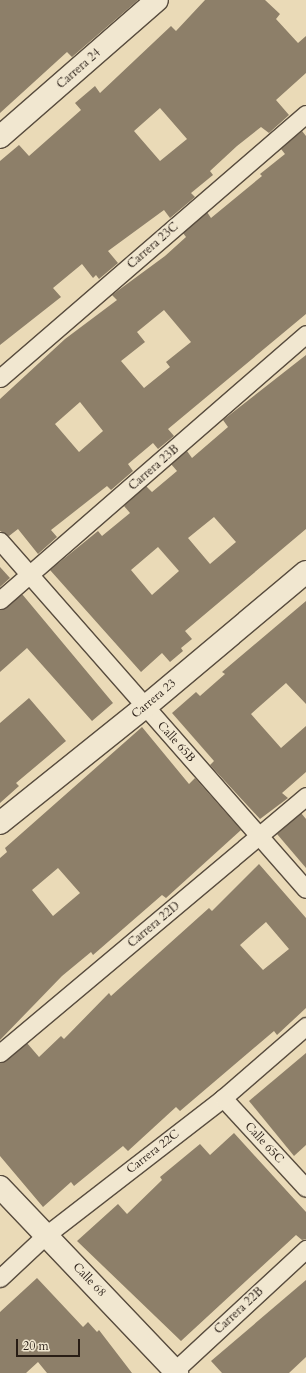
<!DOCTYPE html>
<html>
<head>
<meta charset="utf-8">
<style>
	body { margin:0 }
	#map { position:relative; width:306px; height:1373px; overflow:hidden; background:#eadab7; font-family:Cardo,serif }
	div>[style] { position:absolute }
	[style*='--x'] { left:calc(var(--x)*1px); top:calc(var(--y)*1px); width:calc(var(--w)*1px); rotate:calc(var(--a)*1deg) }
	.building>* { inset:0; background:#8d7f69 }
	.roads { filter:drop-shadow(1px 0 #584c3e) drop-shadow(-1px 0 #584c3e) drop-shadow(0 1px #584c3e) drop-shadow(0 -1px #584c3e) }
	.street>* { height:17px; margin:-8.5px; padding:0 8.5px; transform-origin:8.5px; border-radius:8.5px; background:#f1e7d0 }
	.secondary>* { height:22px; margin:-11px; padding:0 11px; transform-origin:11px; border-radius:11px; background:#f1e7d0 }
	span { translate:-50% -50%; white-space:nowrap; text-align:center; line-height:1.15; -webkit-text-stroke:3.5px #f1e7d0; paint-order:stroke }
	.street-label { font-size:12px; color:#281d15 }
	.scale { position:absolute; left:16px; top:1339px; width:64px; height:18px; box-sizing:border-box; border:2px solid #281d15; border-top:0; padding-left:5px; font-size:12px; line-height:14px; white-space:nowrap; color:#281d15; -webkit-text-stroke:3px #f1e7d0; paint-order:stroke }
</style>
</head>
<body>
<div id="map">
	<div class="building">
		<div style="clip-path:polygon(0 0,138px 0,72px 57px,67px 52px,0 113px)"></div>
		<div style="clip-path:polygon(evenodd,205px 0,265px 0,280px 14px,276px 19px,298px 43px,306px 36px,306px 73px,276px 100px,289px 115px,269px 133px,261px 127px,237px 146px,210px 171px,213px 175px,191px 193px,195px 197px,170px 218px,164px 210px,108px 251px,118px 263px,99px 279px,96px 275px,93px 278px,82px 264px,53px 288px,61px 297px,0 345px,0 161px,19px 145px,29px 156px,81px 110px,75px 103px,95px 86px,100px 93px,171px 26px,176px 31px,205px 0,160px 108px,187px 139px,160px 161px,134px 131px,160px 108px)"></div>
		<div style="clip-path:polygon(evenodd,302px 131px,306px 136px,306px 314px,168px 429px,174px 436px,158px 449px,153px 443px,128px 464px,133px 471px,111px 490px,107px 486px,51px 530px,57px 537px,38px 554px,18px 529px,9px 536px,0 531px,0 399px,65px 339px,117px 300px,112px 295px,165px 256px,186px 237px,183px 233px,207px 212px,211px 218px,262px 176px,260px 174px,285px 154px,281px 149px,302px 131px,164px 310px,191px 342px,166px 362px,170px 367px,144px 388px,121px 361px,145px 342px,137px 332px,164px 310px,302px 131px,80px 402px,103px 431px,79px 452px,55px 424px,80px 402px)"></div>
		<div style="clip-path:polygon(evenodd,306px 355px,306px 529px,185px 631px,192px 639px,181px 648px,183px 651px,170px 662px,162px 653px,141px 672px,50px 570px,98px 531px,102px 536px,130px 513px,124px 506px,146px 486px,152px 492px,177px 471px,171px 464px,187px 451px,192px 458px,228px 427px,223px 420px,306px 355px,214px 517px,236px 542px,210px 564px,188px 538px,214px 517px,306px 355px,158px 547px,179px 571px,152px 595px,131px 570px,158px 547px)"></div>
		<div style="clip-path:polygon(0 567px,10px 578px,0 587px)"></div>
		<div style="clip-path:polygon(22px 594px,113px 703px,92px 721px,27px 648px,0 672px,0 610px)"></div>
		<div style="clip-path:polygon(306px 601px,306px 704px,286px 683px,251px 714px,281px 748px,306px 726px,306px 772px,282px 793px,288px 798px,260px 819px,210px 765px,214px 761px,172px 713px,196px 692px,200px 696px,225px 674px,222px 672px)"></div>
		<div style="clip-path:polygon(29px 698px,66px 741px,16px 783px,19px 786px,0 803px,0 723px)"></div>
		<div style="clip-path:polygon(evenodd,142px 727px,189px 784px,195px 778px,241px 830px,166px 898px,162px 895px,93px 955px,91px 952px,62px 976px,0 1040px,0 858px,7px 852px,5px 848px,142px 727px,58px 868px,80px 893px,53px 916px,32px 890px,58px 868px)"></div>
		<div style="clip-path:polygon(301px 813px,306px 819px,306px 868px,277px 834px)"></div>
		<div style="clip-path:polygon(evenodd,259px 864px,306px 918px,306px 1008px,277px 1035px,274px 1031px,180px 1111px,176px 1107px,128px 1151px,123px 1146px,74px 1186px,71px 1182px,43px 1207px,0 1156px,0 1063px,27px 1043px,39px 1057px,61px 1036px,64px 1039px,109px 993px,111px 996px,209px 908px,212px 911px,259px 864px,266px 922px,289px 949px,263px 970px,240px 945px,266px 922px)"></div>
		<div style="clip-path:polygon(306px 1053px,306px 1145px,294px 1156px,249px 1101px)"></div>
		<div style="clip-path:polygon(234px 1133px,306px 1212px,306px 1239px,302px 1240px,296px 1235px,181px 1341px,77px 1241px,118px 1204px,127px 1214px,162px 1180px,160px 1177px,200px 1144px,210px 1155px)"></div>
		<div style="clip-path:polygon(37px 1278px,83px 1327px,88px 1322px,97px 1332px,99px 1330px,132px 1373px,47px 1373px,38px 1362px,26px 1373px,0 1373px,0 1312px)"></div>
		<div style="clip-path:polygon(306px 1280px,306px 1357px,289px 1373px,222px 1373px,211px 1361px)"></div>
	</div>
	<div class="roads">
		<div class="street">
			<div style="--x:0;--y:378;--w:404;--a:-40.8"></div>
			<div style="--x:0;--y:541;--w:463;--a:48.7"></div>
			<div style="--x:0;--y:600;--w:405;--a:-41"></div>
			<div style="--x:0;--y:1053;--w:400;--a:-40"></div>
			<div style="--x:223;--y:1098;--w:122;--a:47.3"></div>
			<div style="--x:0;--y:1278;--w:63;--a:-43.1"></div>
			<div style="--x:46;--y:1235;--w:224;--a:-37.7"></div>
			<div style="--x:223;--y:1098;--w:110;--a:-40.9"></div>
			<div style="--x:172;--y:1373;--w:183;--a:-42.8"></div>
		</div>
		<div class="secondary">
			<div style="--x:0;--y:137;--w:208;--a:-41.1"></div>
			<div style="--x:0;--y:823;--w:186;--a:-38.7"></div>
			<div style="--x:145;--y:707;--w:210;--a:-40"></div>
			<div style="--x:0;--y:1187;--w:257;--a:46.4"></div>
		</div>
	</div>
	<div class="street-label">
		<span style="left:79px;top:69px;rotate:-41deg">Carrera 24</span>
		<span style="left:153px;top:246px;rotate:-41deg">Carrera 23C</span>
		<span style="left:154px;top:468px;rotate:-41deg">Carrera 23B</span>
		<span style="left:154px;top:699px;rotate:-40deg">Carrera 23</span>
		<span style="left:176px;top:742px;rotate:48deg">Calle 65B</span>
		<span style="left:154px;top:925px;rotate:-40deg">Carrera 22D</span>
		<span style="left:264px;top:1143px;rotate:47deg">Calle 65C</span>
		<span style="left:153px;top:1152px;rotate:-38deg">Carrera 22C</span>
		<span style="left:89px;top:1280px;rotate:46deg">Calle 68</span>
		<span style="left:239px;top:1311px;rotate:-43deg">Carrera 22B</span>
	</div>
	<div class="scale">20 m</div>
</div>
</body>
</html>
